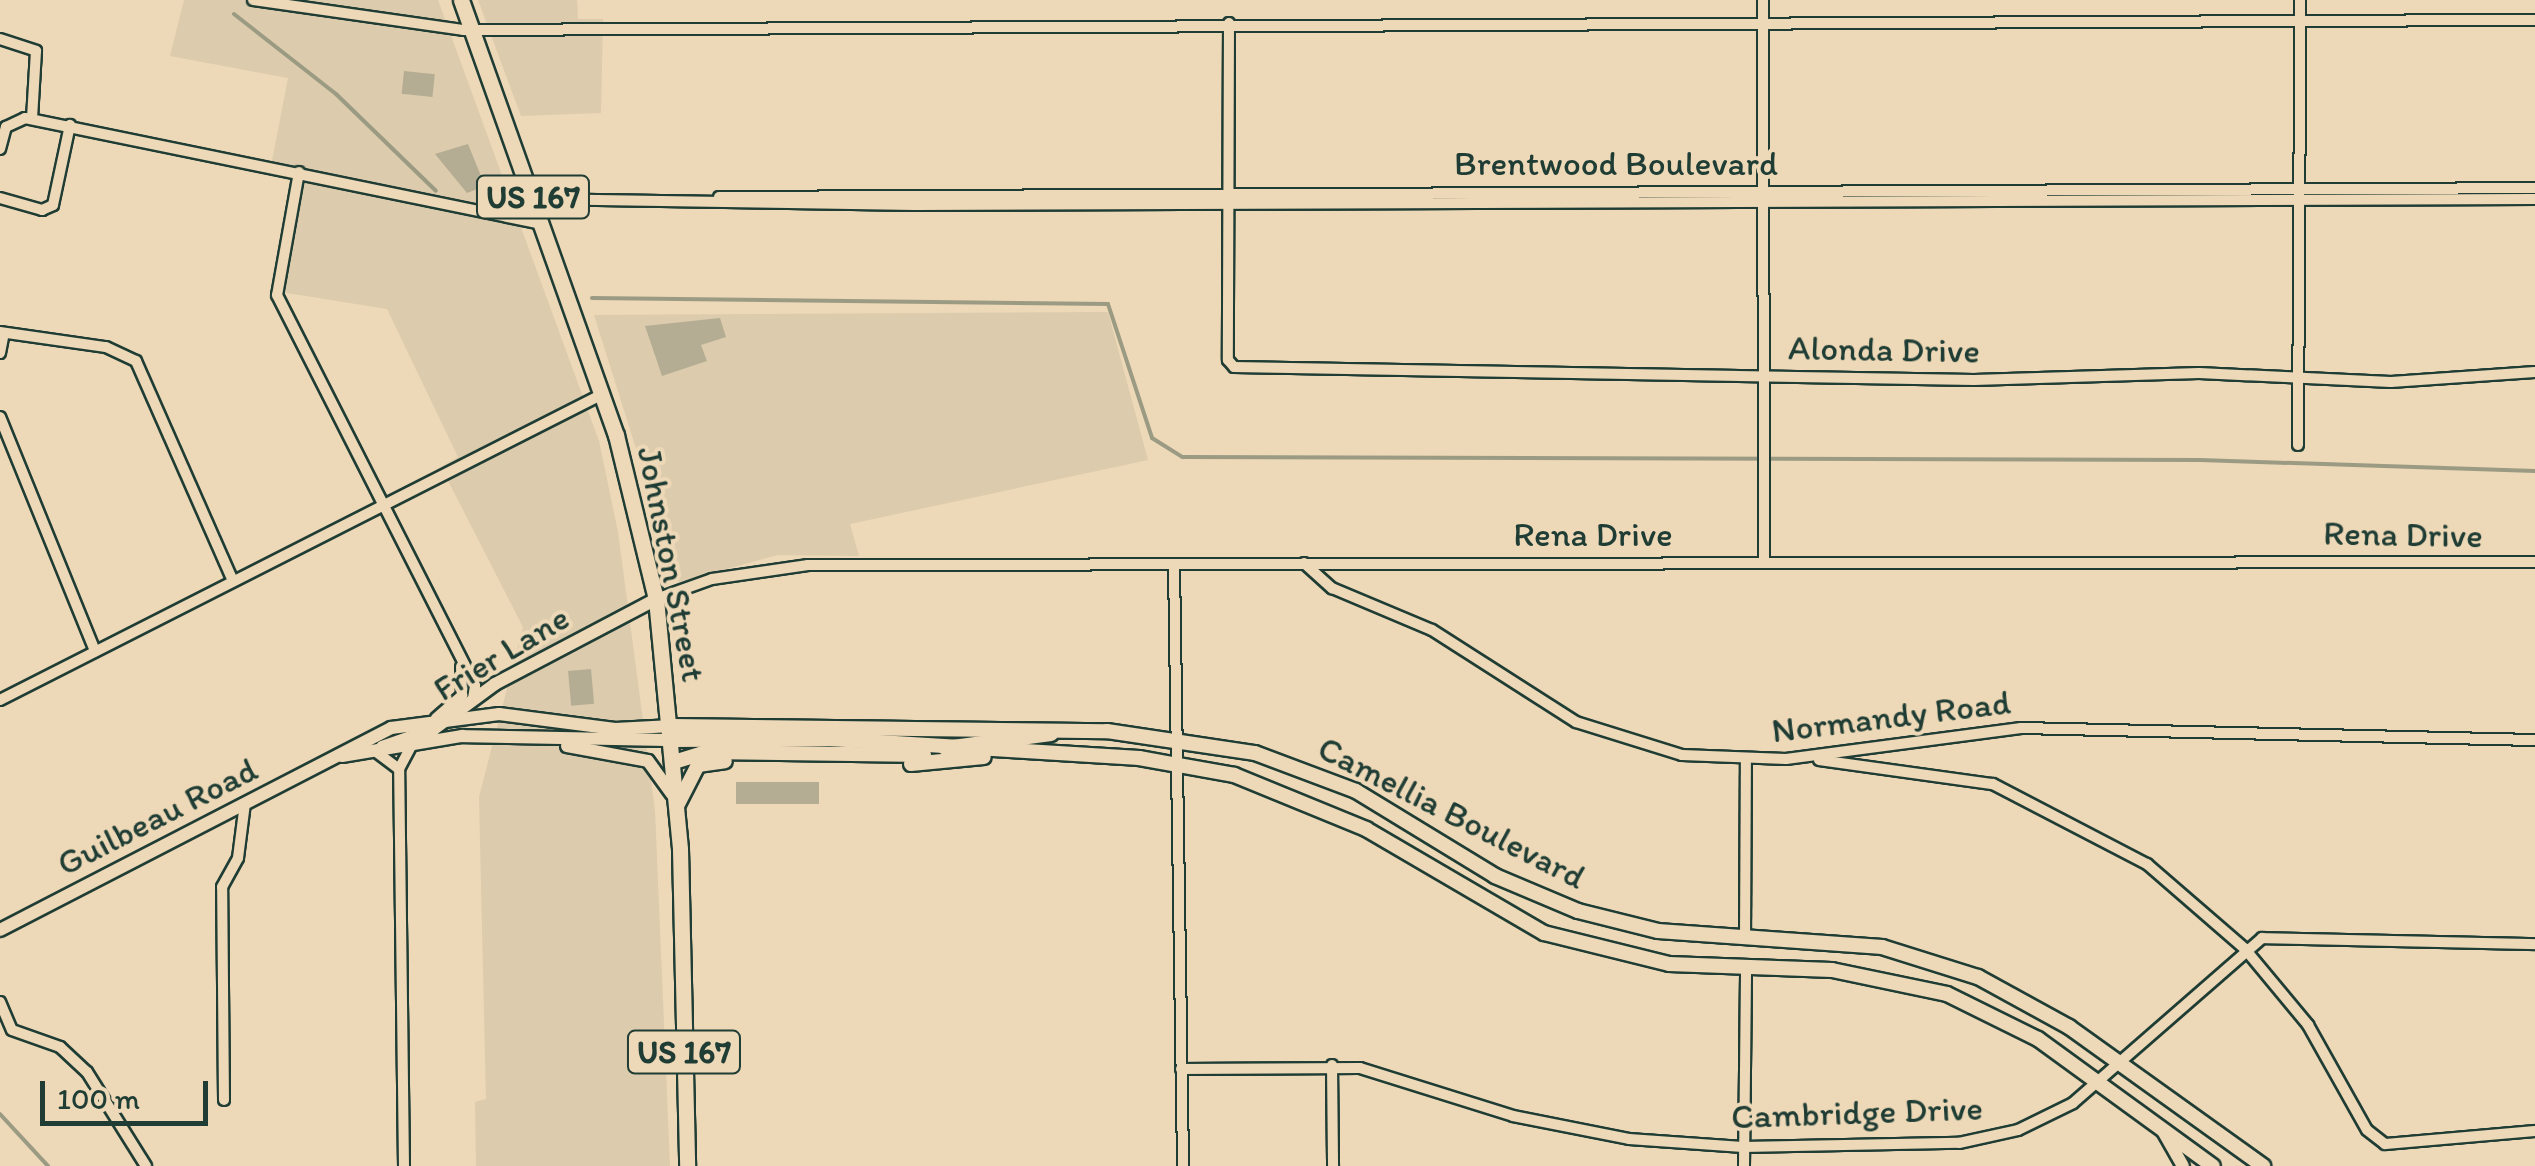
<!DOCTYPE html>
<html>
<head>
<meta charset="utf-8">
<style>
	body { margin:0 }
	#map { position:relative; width:2535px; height:1166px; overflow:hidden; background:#edd8b7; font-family:Itim,sans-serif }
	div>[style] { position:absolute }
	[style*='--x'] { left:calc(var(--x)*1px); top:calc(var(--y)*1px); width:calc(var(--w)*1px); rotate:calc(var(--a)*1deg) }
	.built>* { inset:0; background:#dccbac }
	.stream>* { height:4px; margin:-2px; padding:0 2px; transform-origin:2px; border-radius:2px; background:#9b9b83 }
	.building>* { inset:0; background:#b4ad93; transform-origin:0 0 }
	.roads { filter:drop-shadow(2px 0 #1f3d34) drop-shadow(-2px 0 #1f3d34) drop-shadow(0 2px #1f3d34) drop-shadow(0 -2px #1f3d34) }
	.minor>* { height:10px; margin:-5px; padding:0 5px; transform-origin:5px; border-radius:5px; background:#edd8b7 }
	.tertiary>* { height:12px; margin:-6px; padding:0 6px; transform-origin:6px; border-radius:6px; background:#edd8b7 }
	.secondary>* { height:14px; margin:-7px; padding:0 7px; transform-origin:7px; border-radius:7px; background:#edd8b7 }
	.primary>* { height:15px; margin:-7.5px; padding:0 7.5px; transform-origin:7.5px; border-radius:7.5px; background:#edd8b7 }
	span { translate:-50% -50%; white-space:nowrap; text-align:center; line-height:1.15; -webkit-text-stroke:8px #edd8b7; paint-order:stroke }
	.shield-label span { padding:2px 8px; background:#edd8b7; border:2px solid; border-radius:8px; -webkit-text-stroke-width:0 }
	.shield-label { font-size:32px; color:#1f3d34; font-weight:700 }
	.street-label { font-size:35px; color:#1f3d34 }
	.scale { position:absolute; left:40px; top:1081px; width:168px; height:45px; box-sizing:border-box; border:5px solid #1f3d34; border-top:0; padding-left:12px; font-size:30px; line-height:35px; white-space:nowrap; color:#1f3d34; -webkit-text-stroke:8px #edd8b7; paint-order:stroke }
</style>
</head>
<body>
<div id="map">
	<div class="built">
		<div style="clip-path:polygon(184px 0,438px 0,599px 441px,618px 532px,655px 811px,670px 1166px,476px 1166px,475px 1102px,486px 1099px,479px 797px,523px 627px,441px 467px,458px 457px,387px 309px,281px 292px,305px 174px,271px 166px,288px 78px,170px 56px)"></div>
		<div style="clip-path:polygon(478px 0,577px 0,578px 19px,603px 19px,601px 113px,521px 116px)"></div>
		<div style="clip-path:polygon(1108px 312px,1148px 460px,850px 524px,859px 556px,778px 555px,678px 582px,594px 315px)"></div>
	</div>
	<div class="stream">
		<div style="--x:234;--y:14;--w:130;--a:38.1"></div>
		<div style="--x:336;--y:94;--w:139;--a:44.1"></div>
		<div style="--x:592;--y:298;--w:516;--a:0.67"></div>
		<div style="--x:1108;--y:304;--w:141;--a:71.8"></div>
		<div style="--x:1152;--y:438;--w:36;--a:32"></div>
		<div style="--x:1183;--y:457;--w:1017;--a:0.17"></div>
		<div style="--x:2200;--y:460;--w:335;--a:1.9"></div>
		<div style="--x:0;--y:1114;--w:71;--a:47.3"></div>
	</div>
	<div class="building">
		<div style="left:404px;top:71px;width:31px;height:23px;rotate:6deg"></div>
		<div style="clip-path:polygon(468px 144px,485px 186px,467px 193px,435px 154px)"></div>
		<div style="clip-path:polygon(720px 318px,726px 337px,701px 345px,707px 361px,662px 376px,645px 326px)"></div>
		<div style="left:591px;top:669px;width:35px;height:23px;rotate:85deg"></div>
		<div style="left:819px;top:782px;width:22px;height:83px;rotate:90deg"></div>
	</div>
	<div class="roads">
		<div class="minor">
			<div style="--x:253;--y:0;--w:212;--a:8.1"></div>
			<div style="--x:463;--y:30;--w:2072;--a:-0.28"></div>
			<div style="--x:1763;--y:0;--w:561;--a:89.9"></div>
			<div style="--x:1229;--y:23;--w:337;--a:90.2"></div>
			<div style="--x:1228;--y:360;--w:9;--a:49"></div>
			<div style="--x:1234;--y:367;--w:740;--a:1.01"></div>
			<div style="--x:1974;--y:380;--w:225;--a:-1.8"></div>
			<div style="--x:2199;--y:373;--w:192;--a:2.7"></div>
			<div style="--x:2391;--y:382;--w:144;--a:-4"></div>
			<div style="--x:0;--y:39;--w:38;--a:18"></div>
			<div style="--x:36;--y:51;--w:68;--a:93.4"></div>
			<div style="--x:0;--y:149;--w:23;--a:-75"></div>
			<div style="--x:6;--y:127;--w:21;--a:-25"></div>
			<div style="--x:25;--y:118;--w:528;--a:11.59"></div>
			<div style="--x:299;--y:172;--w:125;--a:100.1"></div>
			<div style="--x:277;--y:295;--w:438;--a:63.1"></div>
			<div style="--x:475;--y:686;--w:13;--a:99"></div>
			<div style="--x:719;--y:197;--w:1816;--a:-0.28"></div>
			<div style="--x:0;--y:198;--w:44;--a:15.9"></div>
			<div style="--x:42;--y:210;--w:12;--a:-24"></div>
			<div style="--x:53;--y:205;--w:82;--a:-78"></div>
			<div style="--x:534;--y:199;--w:381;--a:0.9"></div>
			<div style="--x:915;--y:205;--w:1620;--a:-0.21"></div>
			<div style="--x:0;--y:332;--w:107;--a:8.1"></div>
			<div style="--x:106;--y:347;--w:33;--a:25"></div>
			<div style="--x:136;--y:361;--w:240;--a:66.2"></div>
			<div style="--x:0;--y:353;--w:20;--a:-79"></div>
			<div style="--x:0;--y:417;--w:253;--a:67.9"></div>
			<div style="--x:2298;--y:445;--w:445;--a:-89.7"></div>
			<div style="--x:1304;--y:563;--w:38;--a:42"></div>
			<div style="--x:1332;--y:588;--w:108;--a:22.8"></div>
			<div style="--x:1432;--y:630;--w:171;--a:32.6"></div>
			<div style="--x:1576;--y:722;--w:111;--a:17.3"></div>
			<div style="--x:1682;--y:755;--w:104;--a:2.2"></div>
			<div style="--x:1786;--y:759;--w:237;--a:-7.5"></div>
			<div style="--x:2021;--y:728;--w:514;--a:1.34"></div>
			<div style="--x:1174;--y:564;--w:602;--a:89.14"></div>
			<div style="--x:656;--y:599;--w:59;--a:-19.7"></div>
			<div style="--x:712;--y:579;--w:97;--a:-8.3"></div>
			<div style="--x:808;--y:565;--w:1727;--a:-0.1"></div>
			<div style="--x:0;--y:700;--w:676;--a:-26.91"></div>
			<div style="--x:436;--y:718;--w:35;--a:-41"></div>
			<div style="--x:462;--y:695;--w:28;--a:-92"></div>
			<div style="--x:375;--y:751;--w:30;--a:37"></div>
			<div style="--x:1819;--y:760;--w:176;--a:7.9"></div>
			<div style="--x:1993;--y:784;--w:174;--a:27.5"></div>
			<div style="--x:2147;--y:864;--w:130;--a:40.9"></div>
			<div style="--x:2245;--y:949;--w:99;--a:50.3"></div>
			<div style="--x:2308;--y:1025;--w:120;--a:60.7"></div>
			<div style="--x:2367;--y:1130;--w:23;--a:38"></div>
			<div style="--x:2385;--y:1144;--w:151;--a:-5"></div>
			<div style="--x:1745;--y:937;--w:178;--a:-89.7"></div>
			<div style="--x:0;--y:1002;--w:30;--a:67"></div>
			<div style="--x:12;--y:1030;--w:51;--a:19.5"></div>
			<div style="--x:60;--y:1047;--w:37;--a:43"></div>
			<div style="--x:87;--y:1072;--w:111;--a:57.9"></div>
			<div style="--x:1332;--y:1065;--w:101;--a:89.4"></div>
			<div style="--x:1181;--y:1069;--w:179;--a:-0.3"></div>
			<div style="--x:1360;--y:1068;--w:160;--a:17.4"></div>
			<div style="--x:1513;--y:1116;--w:118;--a:11.2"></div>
			<div style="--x:1629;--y:1139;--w:114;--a:4"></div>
			<div style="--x:1743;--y:1147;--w:216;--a:-1.1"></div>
			<div style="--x:1959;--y:1143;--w:60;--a:-12.4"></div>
			<div style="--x:2018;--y:1130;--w:61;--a:-26.1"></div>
			<div style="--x:2073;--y:1103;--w:251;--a:-41.1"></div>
			<div style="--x:2262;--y:938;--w:273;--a:1.3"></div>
			<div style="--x:224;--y:1100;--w:213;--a:-90.5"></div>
			<div style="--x:222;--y:887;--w:33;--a:-61"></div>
			<div style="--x:238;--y:858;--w:55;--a:-82.7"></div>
			<div style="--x:404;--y:1166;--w:397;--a:-90.7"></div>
			<div style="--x:399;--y:769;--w:30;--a:-62"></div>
			<div style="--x:1744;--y:1166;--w:198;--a:-89.4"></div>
		</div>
		<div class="tertiary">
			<div style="--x:567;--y:746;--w:82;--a:10.5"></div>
			<div style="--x:648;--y:761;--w:41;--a:54"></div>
			<div style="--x:382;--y:747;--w:55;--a:-19.1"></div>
			<div style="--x:434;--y:729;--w:76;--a:-36.4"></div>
			<div style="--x:495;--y:684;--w:182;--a:-27.8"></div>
			<div style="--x:342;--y:756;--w:122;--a:-9.5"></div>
			<div style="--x:462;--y:736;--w:211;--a:1.1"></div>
			<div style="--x:0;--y:930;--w:440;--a:-27.3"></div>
			<div style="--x:391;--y:728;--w:109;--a:-7.4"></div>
			<div style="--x:499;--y:714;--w:117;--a:7.4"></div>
			<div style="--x:615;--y:729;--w:57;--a:-3"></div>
			<div style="--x:2163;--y:1131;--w:40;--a:60.3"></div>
		</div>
		<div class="secondary">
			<div style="--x:672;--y:726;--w:435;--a:0.7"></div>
			<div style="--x:1107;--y:731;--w:150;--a:8.5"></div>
			<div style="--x:1255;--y:753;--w:108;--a:20.6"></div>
			<div style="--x:1356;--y:791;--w:163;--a:31.4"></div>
			<div style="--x:1495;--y:876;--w:90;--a:22.9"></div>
			<div style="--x:1578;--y:911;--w:82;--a:14"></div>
			<div style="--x:1658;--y:931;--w:225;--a:4.1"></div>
			<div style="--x:1882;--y:947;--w:101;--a:17.4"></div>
			<div style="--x:1978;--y:977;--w:104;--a:28.8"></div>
			<div style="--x:2069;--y:1027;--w:239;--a:35.6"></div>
			<div style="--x:673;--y:740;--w:157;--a:-0.4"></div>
			<div style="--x:830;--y:739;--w:310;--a:3.5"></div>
			<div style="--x:1139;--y:758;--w:97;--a:10.1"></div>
			<div style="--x:1234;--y:775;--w:143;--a:22.2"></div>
			<div style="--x:1366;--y:829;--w:206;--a:30.3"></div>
			<div style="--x:1544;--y:933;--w:129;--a:13.9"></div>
			<div style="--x:1669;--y:964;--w:163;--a:2.1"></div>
			<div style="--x:1832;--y:970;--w:117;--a:11.8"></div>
			<div style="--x:1947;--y:994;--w:102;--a:26.3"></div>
			<div style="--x:2038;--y:1039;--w:216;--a:36"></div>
			<div style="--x:945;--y:748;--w:107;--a:-7.5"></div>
			<div style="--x:674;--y:762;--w:34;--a:-17"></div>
			<div style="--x:707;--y:752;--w:217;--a:0.8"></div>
			<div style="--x:911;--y:764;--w:73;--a:-5.5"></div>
			<div style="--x:677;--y:806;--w:46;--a:-62.9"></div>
			<div style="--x:698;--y:765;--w:27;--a:-8"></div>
		</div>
		<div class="primary">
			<div style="--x:461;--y:0;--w:462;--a:70.4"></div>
			<div style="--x:616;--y:435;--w:169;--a:76.3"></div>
			<div style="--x:656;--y:599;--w:251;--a:84.5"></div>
			<div style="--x:680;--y:849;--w:317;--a:88.7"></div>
		</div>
	</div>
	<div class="shield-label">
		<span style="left:533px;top:197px">US 167</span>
		<span style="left:684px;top:1052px">US 167</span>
	</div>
	<div class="street-label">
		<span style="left:1616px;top:163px">Brentwood Boulevard</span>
		<span style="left:1884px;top:349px;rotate:1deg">Alonda Drive</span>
		<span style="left:1593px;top:534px">Rena Drive</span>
		<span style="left:2403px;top:534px;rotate:1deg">Rena Drive</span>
		<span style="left:672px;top:564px;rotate:79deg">Johnston Street</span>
		<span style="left:501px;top:653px;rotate:-31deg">Frier Lane</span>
		<span style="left:1891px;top:716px;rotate:-7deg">Normandy Road</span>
		<span style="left:1452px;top:812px;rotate:27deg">Camellia Boulevard</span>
		<span style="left:157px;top:816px;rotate:-27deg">Guilbeau Road</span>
		<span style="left:1857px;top:1112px;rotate:-2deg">Cambridge Drive</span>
	</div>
	<div class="scale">100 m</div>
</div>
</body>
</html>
